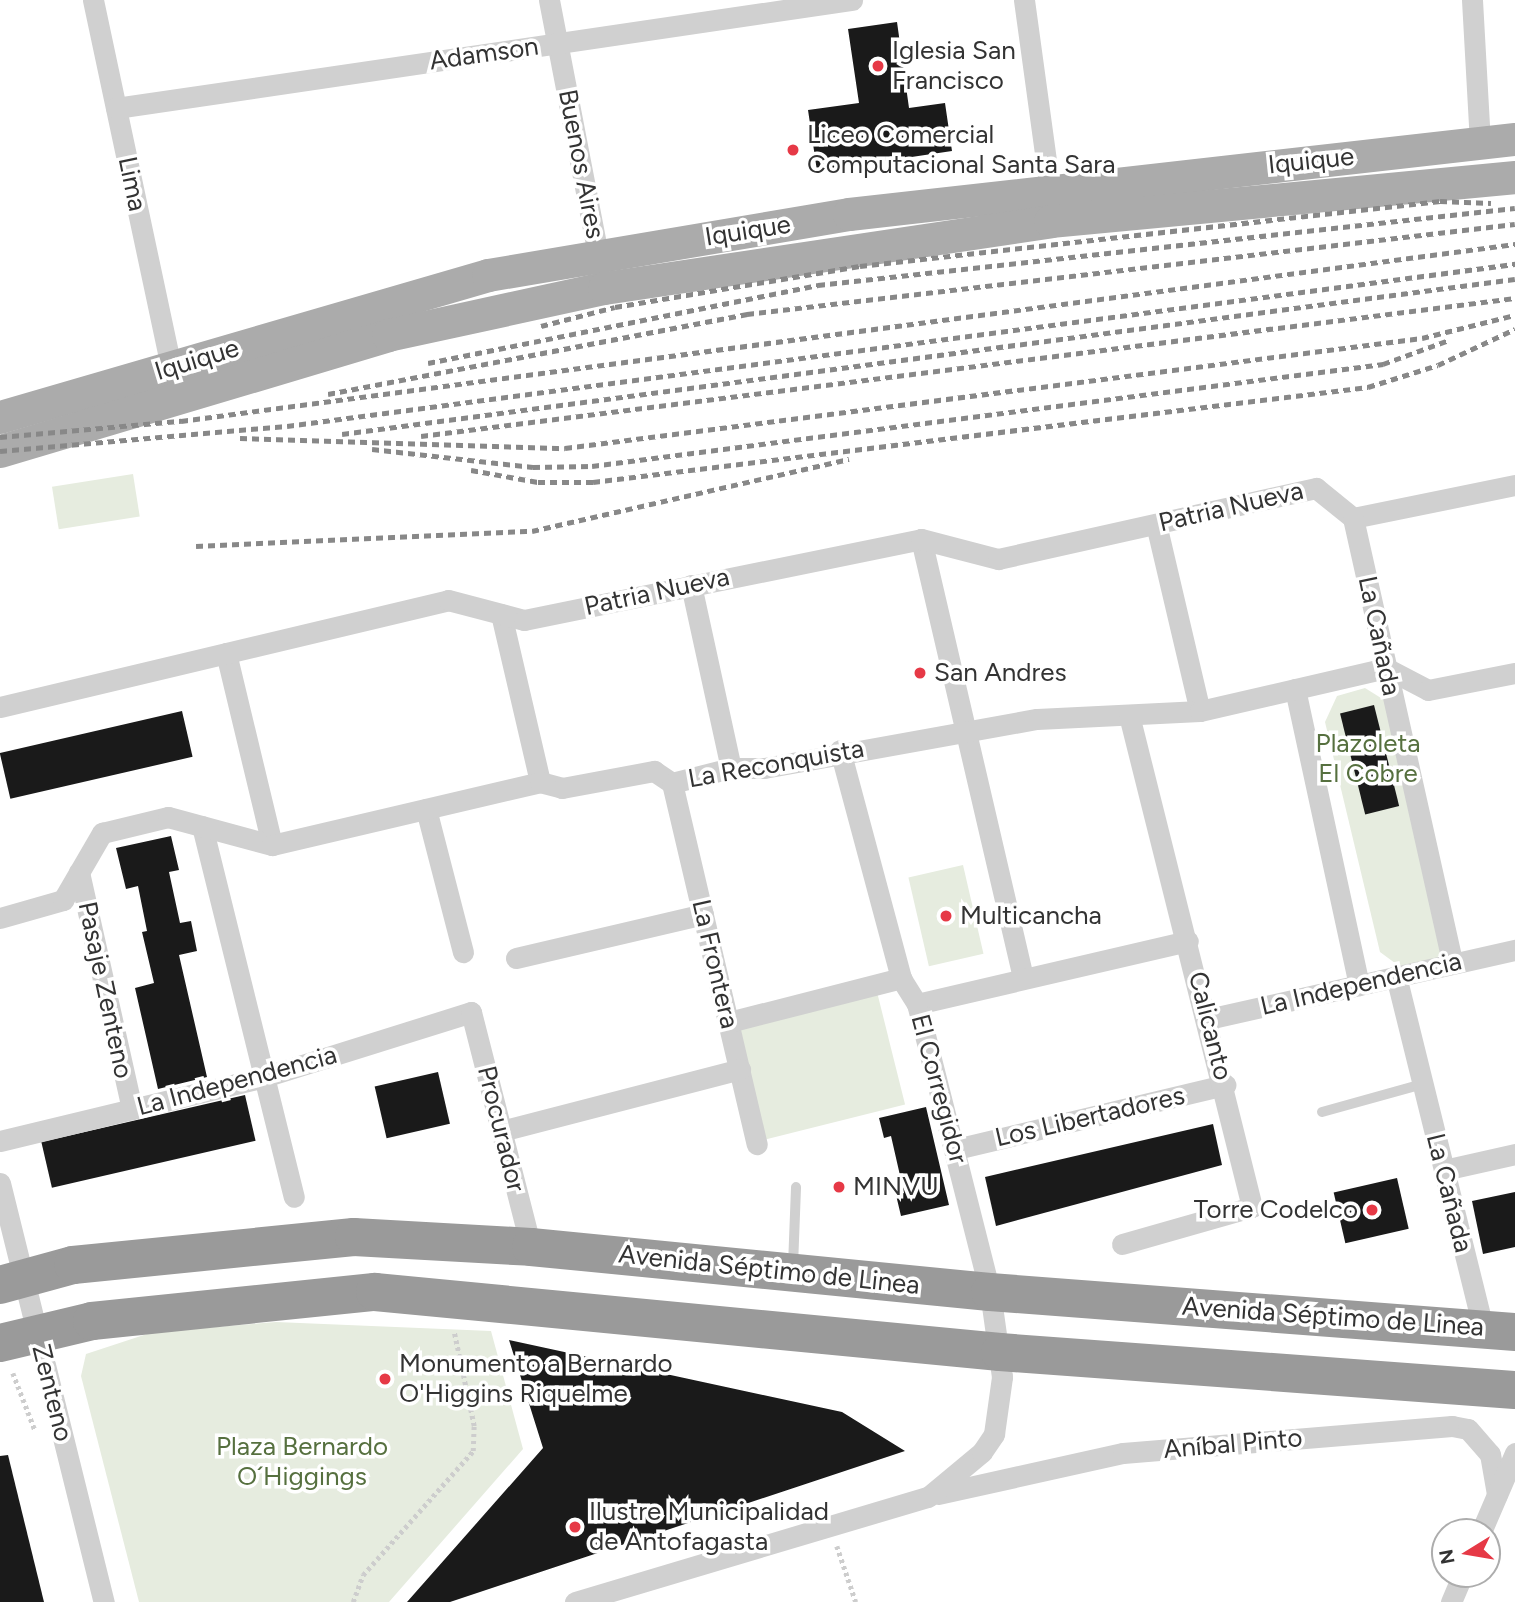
<!DOCTYPE html>
<html>
<head>
<meta charset="utf-8">
<style>
	body { margin:0 }
	#map { position:relative; width:1515px; height:1602px; overflow:hidden; background:#fff; font-family:Figtree,sans-serif }
	div>[style] { position:absolute }
	[style*='--x'] { left:calc(var(--x)*1px); top:calc(var(--y)*1px); width:calc(var(--w)*1px); rotate:calc(var(--a)*1deg) }
	.green>* { inset:0; background:#e6ecdf; transform-origin:0 0 }
	.building>* { inset:0; background:#1a1a1a; transform-origin:0 0 }
	.path>* { height:4.5px; margin-top:-2.25px; transform-origin:0; background:repeating-linear-gradient(90deg,#cdcdcd 0 3.5px,transparent 0 7px) }
	.lane>* { height:10px; margin:-5px; padding:0 5px; transform-origin:5px; border-radius:5px; background:#d0d0d0 }
	.street>* { height:21px; margin:-10.5px; padding:0 10.5px; transform-origin:10.5px; border-radius:10.5px; background:#d0d0d0 }
	.primary>* { height:33px; margin:-16.5px; padding:0 16.5px; transform-origin:16.5px; border-radius:16.5px; background:#ababab }
	.highway>* { height:38px; margin:-19px; padding:0 19px; transform-origin:19px; border-radius:19px; background:#9a9a9a }
	.rail>* { height:5px; margin-top:-2.5px; transform-origin:0; background:repeating-linear-gradient(90deg,#888 0 7px,transparent 0 12px) }
	.dots>* { width:19px; height:19px; translate:-50% -50%; box-sizing:border-box; border:4px solid #fff; border-radius:50% }
	span { translate:-50% -50%; white-space:nowrap; text-align:center; line-height:1.15; -webkit-text-stroke:7px #fff; paint-order:stroke }
	.poi-label { font-size:26px; color:#333 }
	.left { translate:0 -50%; text-align:left }
	.right { translate:-100% -50%; text-align:right }
	.street-label { font-size:26px; color:#333 }
	.park-label { font-size:26px; color:#56703f }
	.north { position:absolute; left:1431px; top:1518px; width:70px; height:70px; box-sizing:border-box; background:#fff; border:2px solid #adadad; border-radius:50%; rotate:259deg; font-size:19px; font-weight:700; line-height:28px; text-align:center; color:#333 }
	.north::after { content:''; display:block; margin:auto; width:24px; height:32px; background:#e63946; clip-path:polygon(50% 0,100% 100%,50% 72%,0 100%) }
</style>
</head>
<body>
<div id="map">
	<div class="green">
		<div style="left:133px;top:474px;width:43px;height:82px;rotate:81deg"></div>
		<div style="clip-path:polygon(1365px 688px,1389px 703px,1442px 952px,1433px 962px,1403px 969px,1380px 952px,1325px 722px,1337px 696px)"></div>
		<div style="left:963px;top:865px;width:91px;height:56px;rotate:77deg"></div>
		<div style="left:877px;top:992px;width:116px;height:144px;rotate:76deg"></div>
		<div style="clip-path:polygon(276px 1322px,491px 1331px,523px 1449px,389px 1602px,139px 1602px,81px 1376px,86px 1354px,153px 1332px)"></div>
	</div>
	<div class="building">
		<div style="clip-path:polygon(897px 22px,909px 108px,945px 103px,952px 151px,817px 171px,808px 110px,859px 103px,848px 29px)"></div>
		<div style="left:1374px;top:705px;width:104px;height:35px;rotate:76deg"></div>
		<div style="left:182px;top:711px;width:47px;height:187px;rotate:77deg"></div>
		<div style="clip-path:polygon(171px 836px,179px 870px,169px 872px,180px 923px,191px 921px,197px 951px,179px 955px,207px 1077px,158px 1089px,135px 988px,154px 983px,142px 932px,147px 931px,138px 886px,126px 889px,116px 848px)"></div>
		<div style="left:438px;top:1072px;width:53px;height:65px;rotate:77deg"></div>
		<div style="left:245px;top:1095px;width:47px;height:209px;rotate:77deg"></div>
		<div style="clip-path:polygon(926px 1107px,949px 1205px,901px 1216px,896px 1195px,904px 1193px,891px 1136px,884px 1138px,879px 1118px)"></div>
		<div style="clip-path:polygon(1213px 1124px,1222px 1165px,996px 1226px,985px 1177px)"></div>
		<div style="left:1397px;top:1178px;width:52px;height:65px;rotate:77deg"></div>
		<div style="clip-path:polygon(1515px 1192px,1515px 1247px,1483px 1254px,1472px 1201px)"></div>
		<div style="clip-path:polygon(509px 1340px,842px 1412px,905px 1451px,450px 1602px,407px 1602px,543px 1448px)"></div>
		<div style="clip-path:polygon(8px 1455px,44px 1602px,0 1602px,0 1456px)"></div>
	</div>
	<div class="path">
		<div style="--x:13;--y:1373;--w:61;--a:68.9"></div>
		<div style="--x:837;--y:1546;--w:59;--a:71.3"></div>
		<div style="--x:353;--y:1602;--w:29;--a:-70"></div>
		<div style="--x:363;--y:1575;--w:166;--a:-48.4"></div>
		<div style="--x:473;--y:1451;--w:25;--a:-88"></div>
		<div style="--x:474;--y:1426;--w:96;--a:-102"></div>
	</div>
	<div class="lane">
		<div style="--x:1322;--y:1112;--w:105;--a:-15.5"></div>
		<div style="--x:793;--y:1266;--w:79;--a:-87.8"></div>
	</div>
	<div class="street">
		<div style="--x:93;--y:0;--w:376;--a:78"></div>
		<div style="--x:549;--y:0;--w:271;--a:79.1"></div>
		<div style="--x:1024;--y:0;--w:191;--a:82.2"></div>
		<div style="--x:1472;--y:0;--w:142;--a:86.8"></div>
		<div style="--x:116;--y:108;--w:744;--a:-8.35"></div>
		<div style="--x:1353;--y:518;--w:165;--a:-11.5"></div>
		<div style="--x:1156;--y:524;--w:192;--a:76.8"></div>
		<div style="--x:921;--y:539;--w:451;--a:76.9"></div>
		<div style="--x:691;--y:585;--w:187;--a:77.7"></div>
		<div style="--x:501;--y:614;--w:172;--a:76.9"></div>
		<div style="--x:226;--y:653;--w:197;--a:76.5"></div>
		<div style="--x:1295;--y:689;--w:303;--a:77.8"></div>
		<div style="--x:0;--y:707;--w:461;--a:-13.4"></div>
		<div style="--x:448;--y:600;--w:79;--a:14.7"></div>
		<div style="--x:524;--y:620;--w:405;--a:-11.5"></div>
		<div style="--x:921;--y:539;--w:80;--a:14.6"></div>
		<div style="--x:998;--y:559;--w:326;--a:-12.6"></div>
		<div style="--x:1316;--y:488;--w:48;--a:39"></div>
		<div style="--x:1353;--y:518;--w:457;--a:77.4"></div>
		<div style="--x:672;--y:783;--w:371;--a:76.8"></div>
		<div style="--x:426;--y:809;--w:148;--a:75.5"></div>
		<div style="--x:202;--y:826;--w:382;--a:76.1"></div>
		<div style="--x:79;--y:872;--w:243;--a:77.4"></div>
		<div style="--x:0;--y:918;--w:66;--a:-15.9"></div>
		<div style="--x:63;--y:900;--w:78;--a:-59.8"></div>
		<div style="--x:102;--y:833;--w:68;--a:-13.6"></div>
		<div style="--x:168;--y:817;--w:108;--a:15.1"></div>
		<div style="--x:272;--y:845;--w:275;--a:-13.2"></div>
		<div style="--x:540;--y:782;--w:23;--a:15"></div>
		<div style="--x:562;--y:788;--w:94;--a:-10.5"></div>
		<div style="--x:654;--y:771;--w:22;--a:34"></div>
		<div style="--x:672;--y:783;--w:61;--a:-14.3"></div>
		<div style="--x:731;--y:768;--w:33;--a:0"></div>
		<div style="--x:764;--y:768;--w:277;--a:-10.2"></div>
		<div style="--x:1037;--y:719;--w:163;--a:-2.8"></div>
		<div style="--x:1200;--y:711;--w:191;--a:-13"></div>
		<div style="--x:1386;--y:668;--w:47;--a:27.6"></div>
		<div style="--x:1428;--y:690;--w:89;--a:-11.1"></div>
		<div style="--x:516;--y:958;--w:192;--a:-13.2"></div>
		<div style="--x:1396;--y:976;--w:363;--a:76.1"></div>
		<div style="--x:917;--y:1004;--w:278;--a:-13.1"></div>
		<div style="--x:1208;--y:1019;--w:315;--a:-12.7"></div>
		<div style="--x:729;--y:1022;--w:178;--a:-14.3"></div>
		<div style="--x:501;--y:1131;--w:247;--a:-14.5"></div>
		<div style="--x:0;--y:1141;--w:272;--a:-13.6"></div>
		<div style="--x:264;--y:1077;--w:217;--a:-17.4"></div>
		<div style="--x:471;--y:1012;--w:243;--a:75.7"></div>
		<div style="--x:956;--y:1149;--w:277;--a:-13.4"></div>
		<div style="--x:1444;--y:1170;--w:73;--a:-12.7"></div>
		<div style="--x:0;--y:1183;--w:432;--a:76.1"></div>
		<div style="--x:1122;--y:1244;--w:135;--a:-15.9"></div>
		<div style="--x:1252;--y:1207;--w:507;--a:-104.04"></div>
		<div style="--x:938;--y:1494;--w:189;--a:-12.5"></div>
		<div style="--x:1123;--y:1453;--w:330;--a:-4.7"></div>
		<div style="--x:1452;--y:1426;--w:16;--a:11"></div>
		<div style="--x:1468;--y:1429;--w:33;--a:49"></div>
		<div style="--x:1490;--y:1454;--w:41;--a:80.1"></div>
		<div style="--x:1481;--y:1532;--w:86;--a:-66.7"></div>
		<div style="--x:575;--y:1602;--w:368;--a:-16.6"></div>
		<div style="--x:928;--y:1497;--w:70;--a:-39.8"></div>
		<div style="--x:982;--y:1452;--w:22;--a:-56"></div>
		<div style="--x:994;--y:1434;--w:58;--a:-82"></div>
		<div style="--x:1002;--y:1377;--w:86;--a:-98"></div>
		<div style="--x:990;--y:1292;--w:297;--a:-104.2"></div>
		<div style="--x:917;--y:1004;--w:31;--a:-122"></div>
		<div style="--x:901;--y:978;--w:236;--a:-105"></div>
		<div style="--x:1451;--y:1602;--w:30;--a:-67"></div>
	</div>
	<div class="primary">
		<div style="--x:0;--y:417;--w:508;--a:-16.22"></div>
		<div style="--x:488;--y:275;--w:366;--a:-9.6"></div>
		<div style="--x:849;--y:214;--w:670;--a:-6.43"></div>
		<div style="--x:0;--y:451;--w:405;--a:-16.6"></div>
		<div style="--x:388;--y:335;--w:221;--a:-12.3"></div>
		<div style="--x:604;--y:288;--w:451;--a:-8.5"></div>
		<div style="--x:1050;--y:221;--w:467;--a:-5.4"></div>
	</div>
	<div class="highway">
		<div style="--x:0;--y:1285;--w:76;--a:-15.3"></div>
		<div style="--x:73;--y:1265;--w:282;--a:-5.7"></div>
		<div style="--x:354;--y:1237;--w:177;--a:3.2"></div>
		<div style="--x:531;--y:1247;--w:461;--a:5.6"></div>
		<div style="--x:990;--y:1292;--w:527;--a:4.36"></div>
		<div style="--x:0;--y:1343;--w:95;--a:-13.4"></div>
		<div style="--x:92;--y:1321;--w:284;--a:-5.9"></div>
		<div style="--x:375;--y:1292;--w:628;--a:5.48"></div>
		<div style="--x:1000;--y:1352;--w:516;--a:4.22"></div>
	</div>
	<div class="rail">
		<div style="--x:541;--y:326;--w:76;--a:-14.4"></div>
		<div style="--x:615;--y:307;--w:248;--a:-9.5"></div>
		<div style="--x:860;--y:266;--w:584;--a:-6.39"></div>
		<div style="--x:1440;--y:201;--w:51;--a:2.2"></div>
		<div style="--x:428;--y:363;--w:398;--a:-11.3"></div>
		<div style="--x:818;--y:285;--w:701;--a:-6.3"></div>
		<div style="--x:328;--y:394;--w:427;--a:-10.8"></div>
		<div style="--x:747;--y:314;--w:773;--a:-6.68"></div>
		<div style="--x:342;--y:434;--w:1183;--a:-7.53"></div>
		<div style="--x:421;--y:436;--w:1103;--a:-7.19"></div>
		<div style="--x:0;--y:437;--w:182;--a:-5.1"></div>
		<div style="--x:181;--y:421;--w:1346;--a:-7.56"></div>
		<div style="--x:240;--y:438;--w:325;--a:1.8"></div>
		<div style="--x:565;--y:448;--w:864;--a:-7.31"></div>
		<div style="--x:1422;--y:338;--w:96;--a:-13.9"></div>
		<div style="--x:372;--y:449;--w:162;--a:6.4"></div>
		<div style="--x:533;--y:467;--w:59;--a:-1"></div>
		<div style="--x:592;--y:466;--w:798;--a:-7.35"></div>
		<div style="--x:1383;--y:364;--w:70;--a:-20"></div>
		<div style="--x:0;--y:451;--w:288;--a:-5"></div>
		<div style="--x:287;--y:426;--w:1239;--a:-7.52"></div>
		<div style="--x:471;--y:470;--w:68;--a:10.2"></div>
		<div style="--x:538;--y:482;--w:55;--a:0"></div>
		<div style="--x:593;--y:482;--w:781;--a:-6.99"></div>
		<div style="--x:1368;--y:387;--w:73;--a:-17.4"></div>
		<div style="--x:1438;--y:365;--w:85;--a:-25.1"></div>
		<div style="--x:196;--y:546;--w:336;--a:-2.6"></div>
		<div style="--x:532;--y:531;--w:325;--a:-12.8"></div>
	</div>
	<div class="dots">
		<div style="left:878px;top:66px;background:#e63946"></div>
		<div style="left:793px;top:150px;background:#e63946"></div>
		<div style="left:920px;top:673px;background:#e63946"></div>
		<div style="left:946px;top:916px;background:#e63946"></div>
		<div style="left:839px;top:1187px;background:#e63946"></div>
		<div style="left:1372px;top:1210px;background:#e63946"></div>
		<div style="left:385px;top:1379px;background:#e63946"></div>
		<div style="left:575px;top:1527px;background:#e63946"></div>
	</div>
	<div class="poi-label">
		<span class="left" style="left:892px;top:66px">Iglesia San<br>Francisco</span>
		<span class="left" style="left:807px;top:150px">Liceo Comercial<br>Computacional Santa Sara</span>
		<span class="left" style="left:934px;top:673px">San Andres</span>
		<span class="left" style="left:960px;top:916px">Multicancha</span>
		<span class="left" style="left:853px;top:1187px">MINVU</span>
		<span class="right" style="left:1358px;top:1210px">Torre Codelco</span>
		<span class="left" style="left:399px;top:1379px">Monumento a Bernardo<br>O'Higgins Riquelme</span>
		<span class="left" style="left:589px;top:1527px">Ilustre Municipalidad<br>de Antofagasta</span>
	</div>
	<div class="street-label">
		<span style="left:484px;top:54px;rotate:-8deg">Adamson</span>
		<span style="left:1311px;top:161px;rotate:-6deg">Iquique</span>
		<span style="left:581px;top:164px;rotate:79deg">Buenos Aires</span>
		<span style="left:132px;top:184px;rotate:78deg">Lima</span>
		<span style="left:748px;top:231px;rotate:-9deg">Iquique</span>
		<span style="left:197px;top:360px;rotate:-17deg">Iquique</span>
		<span style="left:1231px;top:507px;rotate:-13deg">Patria Nueva</span>
		<span style="left:657px;top:592px;rotate:-12deg">Patria Nueva</span>
		<span style="left:1379px;top:636px;rotate:78deg">La Cañada</span>
		<span style="left:776px;top:764px;rotate:-10deg">La Reconquista</span>
		<span style="left:715px;top:964px;rotate:77deg">La Frontera</span>
		<span style="left:1361px;top:984px;rotate:-13deg">La Independencia</span>
		<span style="left:105px;top:990px;rotate:78deg">Pasaje Zenteno</span>
		<span style="left:1210px;top:1026px;rotate:76deg">Calicanto</span>
		<span style="left:237px;top:1081px;rotate:-15deg">La Independencia</span>
		<span style="left:939px;top:1089px;rotate:75deg">El Corregidor</span>
		<span style="left:1090px;top:1117px;rotate:-13deg">Los Libertadores</span>
		<span style="left:501px;top:1129px;rotate:76deg">Procurador</span>
		<span style="left:1449px;top:1193px;rotate:76deg">La Cañada</span>
		<span style="left:769px;top:1270px;rotate:6deg">Avenida Séptimo de Linea</span>
		<span style="left:1333px;top:1317px;rotate:4deg">Avenida Séptimo de Linea</span>
		<span style="left:52px;top:1393px;rotate:76deg">Zenteno</span>
		<span style="left:1233px;top:1444px;rotate:-5deg">Aníbal Pinto</span>
	</div>
	<div class="park-label">
		<span style="left:1368px;top:759px">Plazoleta<br>El Cobre</span>
		<span style="left:302px;top:1462px">Plaza Bernardo<br>O´Higgings</span>
	</div>
	<div class="north">N</div>
</div>
</body>
</html>
